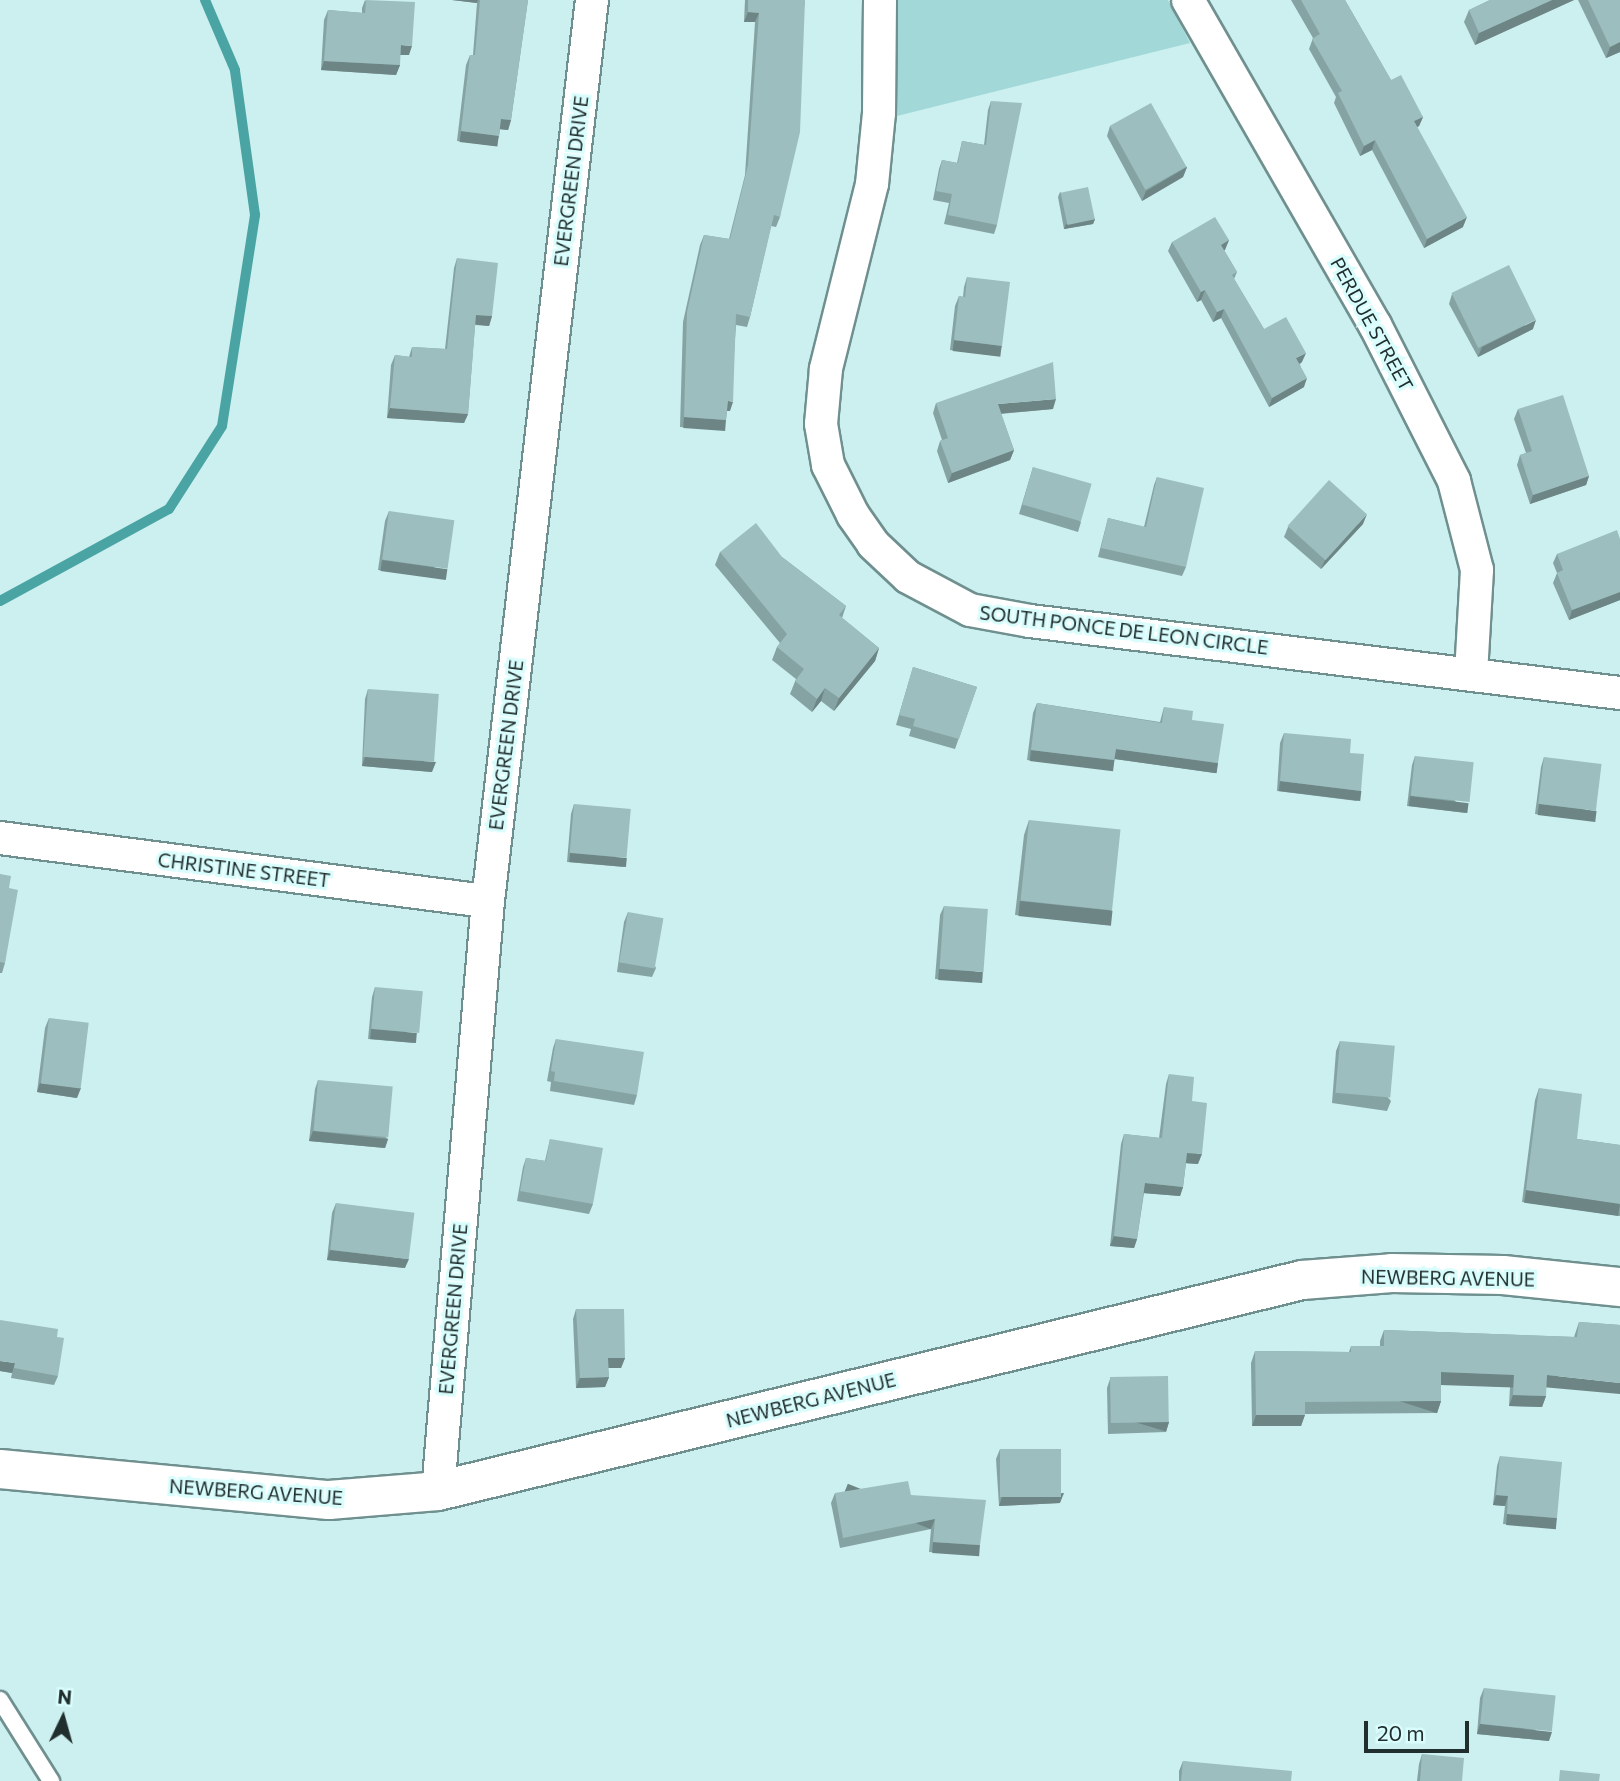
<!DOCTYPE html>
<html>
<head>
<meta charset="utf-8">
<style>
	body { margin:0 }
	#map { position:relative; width:1620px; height:1781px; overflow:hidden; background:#ccefef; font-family:Commissioner,sans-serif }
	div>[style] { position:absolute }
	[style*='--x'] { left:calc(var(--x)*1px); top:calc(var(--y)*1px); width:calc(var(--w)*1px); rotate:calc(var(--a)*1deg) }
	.green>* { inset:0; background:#a3d8d8 }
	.stream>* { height:10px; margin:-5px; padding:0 5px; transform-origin:5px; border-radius:5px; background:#4aa4a4 }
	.roads { filter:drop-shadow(2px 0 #6f908f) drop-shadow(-2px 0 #6f908f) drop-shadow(0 2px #6f908f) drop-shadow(0 -2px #6f908f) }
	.service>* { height:16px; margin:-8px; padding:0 8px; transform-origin:8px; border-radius:8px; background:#fff }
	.minor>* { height:32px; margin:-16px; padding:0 16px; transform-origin:16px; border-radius:16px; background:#fff }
	.tertiary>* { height:38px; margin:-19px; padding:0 19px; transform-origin:19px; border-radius:19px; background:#fff }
	.wall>* { inset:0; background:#86a3a3 }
	.shaded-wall>* { inset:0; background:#6d8585; transform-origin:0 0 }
	.building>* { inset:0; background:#9cbebe; transform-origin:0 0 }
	span { translate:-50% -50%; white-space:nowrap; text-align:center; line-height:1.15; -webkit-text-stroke:6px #d9fdfc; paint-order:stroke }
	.street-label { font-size:19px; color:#212e2e }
	.north { position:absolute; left:28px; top:1683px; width:70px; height:70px; -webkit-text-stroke:5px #d9fdfc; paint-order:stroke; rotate:5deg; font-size:19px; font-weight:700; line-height:28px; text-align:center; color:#212e2e }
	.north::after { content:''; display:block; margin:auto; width:24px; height:32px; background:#212e2e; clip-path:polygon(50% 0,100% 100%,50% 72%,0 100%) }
	.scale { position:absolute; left:1364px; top:1721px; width:105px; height:32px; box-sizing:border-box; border:4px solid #212e2e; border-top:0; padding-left:9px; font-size:21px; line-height:24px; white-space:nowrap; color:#212e2e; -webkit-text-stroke:5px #d9fdfc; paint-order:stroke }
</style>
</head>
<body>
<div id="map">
	<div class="green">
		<div style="clip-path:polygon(893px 0,1168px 0,1190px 43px,897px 116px)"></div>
	</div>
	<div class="stream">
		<div style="--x:0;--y:601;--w:192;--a:-28.6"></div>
		<div style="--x:169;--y:509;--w:98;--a:-57.4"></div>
		<div style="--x:222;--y:426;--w:214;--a:-81.1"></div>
		<div style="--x:255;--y:215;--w:146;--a:-97.9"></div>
		<div style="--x:235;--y:70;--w:76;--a:-113.2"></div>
	</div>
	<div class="roads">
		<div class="service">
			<div style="--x:0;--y:1700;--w:96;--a:57.8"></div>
		</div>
		<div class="minor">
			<div style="--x:880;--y:0;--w:113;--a:90.5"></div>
			<div style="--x:879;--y:113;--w:71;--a:95.6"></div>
			<div style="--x:872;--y:184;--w:191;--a:104"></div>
			<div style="--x:826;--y:369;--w:55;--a:95.2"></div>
			<div style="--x:821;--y:424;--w:42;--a:80.3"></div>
			<div style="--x:828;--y:465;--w:56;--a:63.4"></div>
			<div style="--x:853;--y:515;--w:35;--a:55"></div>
			<div style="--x:873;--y:544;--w:48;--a:43.3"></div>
			<div style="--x:908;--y:577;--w:70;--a:28"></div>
			<div style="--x:970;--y:610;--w:61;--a:10.4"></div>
			<div style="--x:1030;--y:621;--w:594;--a:6.96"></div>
			<div style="--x:1188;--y:0;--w:375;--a:60.1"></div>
			<div style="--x:1375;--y:325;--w:175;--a:63.1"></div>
			<div style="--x:1454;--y:481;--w:92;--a:75.5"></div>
			<div style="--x:1477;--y:570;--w:103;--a:93.3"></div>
			<div style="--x:0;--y:838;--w:492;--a:7.4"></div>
			<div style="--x:438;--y:1491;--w:592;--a:-85.16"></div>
			<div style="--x:488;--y:901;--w:907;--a:-83.42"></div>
		</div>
		<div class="tertiary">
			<div style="--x:0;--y:1469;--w:330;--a:5.4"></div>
			<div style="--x:329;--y:1500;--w:109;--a:-4.7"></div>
			<div style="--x:438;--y:1491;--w:889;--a:-13.72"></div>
			<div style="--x:1302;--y:1280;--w:90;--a:-4.4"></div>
			<div style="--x:1392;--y:1273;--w:111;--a:1"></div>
			<div style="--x:1503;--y:1275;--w:118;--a:5.9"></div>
		</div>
	</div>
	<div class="wall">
		<div style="clip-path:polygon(365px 0,409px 55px,400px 55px,400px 65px,396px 75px,321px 70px,324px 20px,328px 10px,362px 13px,362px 8px)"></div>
		<div style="clip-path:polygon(452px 0,528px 0,511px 120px,508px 130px,500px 129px,499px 136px,496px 146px,457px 141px,466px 65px,470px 55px,473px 55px,477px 3px)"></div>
		<div style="clip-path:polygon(745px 0,805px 0,780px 217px,776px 227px,771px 226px,750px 317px,747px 327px,736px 325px,730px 411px,727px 411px,726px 420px,723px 430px,680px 427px,683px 322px,700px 245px,704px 235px,729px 239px,745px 175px,755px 22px,744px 22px)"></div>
		<div style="clip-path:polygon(1291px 0,1345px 0,1391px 80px,1423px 117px,1419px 126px,1417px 127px,1463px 227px,1424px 248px,1372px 150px,1360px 156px,1334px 103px,1336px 97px,1309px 49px,1313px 38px)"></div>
		<div style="clip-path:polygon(1490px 0,1574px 0,1475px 45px,1464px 22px,1469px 10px)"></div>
		<div style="clip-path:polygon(1578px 0,1620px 0,1620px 52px,1606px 58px)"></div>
		<div style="clip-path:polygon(991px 101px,997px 225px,994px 234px,944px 224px,949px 203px,933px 200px,939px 169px,942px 160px,957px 163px,962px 141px,984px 145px,988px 110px)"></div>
		<div style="clip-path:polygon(1110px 126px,1187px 167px,1183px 177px,1142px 201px,1107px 136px)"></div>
		<div style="clip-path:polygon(1060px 192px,1095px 219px,1093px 224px,1064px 229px,1058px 197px)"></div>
		<div style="clip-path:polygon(1229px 240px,1224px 250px,1237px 272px,1234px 279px,1264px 329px,1302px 362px,1300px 364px,1304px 387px,1269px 407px,1221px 318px,1213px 322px,1201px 300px,1197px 302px,1168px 251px,1172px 242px)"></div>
		<div style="clip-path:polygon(457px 258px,492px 316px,489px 326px,475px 325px,468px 414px,464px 423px,387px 418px,391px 365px,395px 355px,409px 357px,412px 347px,445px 349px,454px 268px)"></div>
		<div style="clip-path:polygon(967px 277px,1002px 346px,998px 356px,950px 350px,955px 306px,959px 296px,963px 297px,964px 287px)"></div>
		<div style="clip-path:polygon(1452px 294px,1533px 329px,1478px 357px,1449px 304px)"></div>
		<div style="clip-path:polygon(936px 403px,1053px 409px,1001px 414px,1014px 450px,1010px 460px,948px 483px,937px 451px,940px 441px,942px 440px,933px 413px)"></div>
		<div style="clip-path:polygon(1518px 409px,1589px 476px,1586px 485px,1530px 504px,1517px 465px,1520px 455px,1526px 453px,1514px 419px)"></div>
		<div style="clip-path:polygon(1033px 467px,1081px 522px,1078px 532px,1019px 514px)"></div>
		<div style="clip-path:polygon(1157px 477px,1186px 567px,1182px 576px,1098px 557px,1108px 518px,1144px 527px,1154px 485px)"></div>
		<div style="clip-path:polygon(389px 511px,444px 579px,378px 570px,385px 521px)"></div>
		<div style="clip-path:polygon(1363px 524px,1321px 569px,1284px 537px,1288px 527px)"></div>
		<div style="clip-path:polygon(1620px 539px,1620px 600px,1569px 620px,1553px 583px,1557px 573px,1553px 563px,1557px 554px)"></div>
		<div style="clip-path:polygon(720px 552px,782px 557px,846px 606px,842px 618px,879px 648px,875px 661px,834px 711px,821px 701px,812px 712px,790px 694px,796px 679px,772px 660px,777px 647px,780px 643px,715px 565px)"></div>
		<div style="clip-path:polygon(913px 667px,977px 687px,955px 749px,909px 736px,911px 729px,896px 725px)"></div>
		<div style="clip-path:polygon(368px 689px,432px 772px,362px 766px,365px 699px)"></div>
		<div style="clip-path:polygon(1037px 703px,1160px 722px,1164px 707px,1192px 720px,1218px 763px,1215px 773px,1115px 759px,1111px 770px,1027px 760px,1033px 713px)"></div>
		<div style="clip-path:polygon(1284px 733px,1350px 753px,1361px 791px,1357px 801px,1277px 791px,1280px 743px)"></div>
		<div style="clip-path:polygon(1415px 756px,1466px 813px,1407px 806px,1412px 765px)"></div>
		<div style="clip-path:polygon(1544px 757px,1594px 821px,1535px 814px,1541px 767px)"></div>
		<div style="clip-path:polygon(574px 804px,624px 867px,567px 862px,571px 814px)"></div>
		<div style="clip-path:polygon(1029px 820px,1112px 911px,1107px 925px,1015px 915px,1024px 835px)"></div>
		<div style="clip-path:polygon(0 874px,9px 888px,5px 963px,2px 973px,0 973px)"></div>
		<div style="clip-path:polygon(944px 906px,980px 982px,935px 979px,940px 915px)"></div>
		<div style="clip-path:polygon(628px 912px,656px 968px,652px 977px,617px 972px,624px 922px)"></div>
		<div style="clip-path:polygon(375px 987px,414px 1043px,368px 1039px,372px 997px)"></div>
		<div style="clip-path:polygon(49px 1018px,77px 1098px,37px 1092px,45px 1028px)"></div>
		<div style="clip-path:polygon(556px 1039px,637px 1095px,634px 1105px,550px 1091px,551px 1082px,547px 1081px,553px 1048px)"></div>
		<div style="clip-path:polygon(1340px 1041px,1391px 1101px,1387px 1111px,1332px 1103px,1336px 1051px)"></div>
		<div style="clip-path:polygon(1169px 1074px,1192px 1101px,1198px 1164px,1186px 1163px,1183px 1187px,1180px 1196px,1144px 1193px,1137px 1239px,1134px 1248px,1110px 1246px,1121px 1144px,1124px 1134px,1159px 1138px,1166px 1084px)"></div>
		<div style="clip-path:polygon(318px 1080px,388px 1139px,385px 1148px,309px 1141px,315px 1089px)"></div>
		<div style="clip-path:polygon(1539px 1088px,1577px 1139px,1620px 1145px,1620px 1216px,1522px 1202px,1535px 1100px)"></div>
		<div style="clip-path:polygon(550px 1139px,593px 1204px,589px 1214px,517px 1201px,523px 1167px,526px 1158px,545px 1161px)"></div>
		<div style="clip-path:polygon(336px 1203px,405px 1268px,327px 1260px,332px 1213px)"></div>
		<div style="clip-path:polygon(576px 1309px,625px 1358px,621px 1368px,608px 1368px,609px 1377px,605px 1387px,576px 1388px,573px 1319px)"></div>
		<div style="clip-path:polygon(1579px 1322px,1620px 1325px,1546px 1387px,1546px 1396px,1542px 1407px,1509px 1406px,1510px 1387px,1441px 1384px,1441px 1401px,1437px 1413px,1305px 1414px,1301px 1426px,1252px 1426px,1251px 1363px,1255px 1351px,1349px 1352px,1351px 1346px,1380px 1346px,1380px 1341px,1384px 1330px,1574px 1337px)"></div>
		<div style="clip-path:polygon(57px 1337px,58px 1376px,54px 1385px,11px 1378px,12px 1373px,0 1371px)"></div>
		<div style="clip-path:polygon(1110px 1379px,1169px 1422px,1166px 1432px,1108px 1434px,1107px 1388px)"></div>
		<div style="clip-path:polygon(1000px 1449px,1060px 1503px,999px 1506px,996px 1459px)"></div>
		<div style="clip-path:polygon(1500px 1456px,1557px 1518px,1554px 1528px,1503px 1524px,1505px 1506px,1493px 1505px,1497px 1466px)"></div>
		<div style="clip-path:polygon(835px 1493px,911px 1495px,980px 1545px,977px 1555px,929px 1552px,931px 1529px,840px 1548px,831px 1503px)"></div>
		<div style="clip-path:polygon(1484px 1688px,1549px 1741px,1477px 1734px,1480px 1698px)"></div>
		<div style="clip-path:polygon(1422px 1754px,1462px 1781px,1417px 1781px,1419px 1764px)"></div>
		<div style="clip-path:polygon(1183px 1761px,1291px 1781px,1179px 1781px,1179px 1771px)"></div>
	</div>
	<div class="shaded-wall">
		<div style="clip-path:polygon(452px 0,478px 0,477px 3px)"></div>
		<div style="clip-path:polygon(1552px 0,1574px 0,1475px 45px,1479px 33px)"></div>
		<div style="clip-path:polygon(748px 12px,759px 13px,755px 22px,744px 22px)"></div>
		<div style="clip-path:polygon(1620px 42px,1620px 52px,1606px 58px,1610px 47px)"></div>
		<div style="clip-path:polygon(401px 45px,412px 46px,409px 55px,397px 55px)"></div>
		<div style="clip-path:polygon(324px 61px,400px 65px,396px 75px,321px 70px)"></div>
		<div style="clip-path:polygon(1423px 117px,1419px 126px,1410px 131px,1414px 121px)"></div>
		<div style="clip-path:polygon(501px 119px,511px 120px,508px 130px,498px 129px)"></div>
		<div style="left:461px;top:131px;width:38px;height:11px;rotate:7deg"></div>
		<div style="clip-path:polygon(1375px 140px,1372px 150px,1360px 156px,1364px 146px)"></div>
		<div style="clip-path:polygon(1187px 167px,1183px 177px,1142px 201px,1146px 191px)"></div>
		<div style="clip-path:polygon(1467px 217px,1463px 227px,1424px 248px,1427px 239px)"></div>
		<div style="clip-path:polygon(1095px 219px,1093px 224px,1064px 229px,1066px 224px)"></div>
		<div style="clip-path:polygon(1229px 240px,1225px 250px,1217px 254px,1221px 245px)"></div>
		<div style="clip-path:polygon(1205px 290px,1201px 300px,1197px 302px,1201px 292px)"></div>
		<div style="clip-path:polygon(1224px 309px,1221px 318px,1213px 322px,1217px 312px)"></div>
		<div style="clip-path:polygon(476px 315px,492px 316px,489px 326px,472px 324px)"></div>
		<div style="clip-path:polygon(1536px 320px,1533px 329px,1478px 357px,1482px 347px)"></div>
		<div style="left:954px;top:340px;width:48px;height:11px;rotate:7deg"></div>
		<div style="clip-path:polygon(1306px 353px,1302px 362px,1293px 367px,1296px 358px)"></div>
		<div style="clip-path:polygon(1307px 378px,1304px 387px,1269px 407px,1272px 398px)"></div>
		<div style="clip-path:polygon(1056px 399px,1053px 409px,994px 414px,998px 404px)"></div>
		<div style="clip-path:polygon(728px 401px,733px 402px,730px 411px,724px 411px)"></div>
		<div style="clip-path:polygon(390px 408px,468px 414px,464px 423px,387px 418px)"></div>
		<div style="left:684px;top:417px;width:42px;height:11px;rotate:4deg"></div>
		<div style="clip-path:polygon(1014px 450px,1010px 460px,948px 483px,952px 473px)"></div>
		<div style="clip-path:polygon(1589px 476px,1586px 485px,1530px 504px,1533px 495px)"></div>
		<div style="clip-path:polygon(1367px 514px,1363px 524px,1321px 569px,1325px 560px)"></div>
		<div style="left:382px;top:560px;width:66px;height:11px;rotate:8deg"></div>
		<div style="clip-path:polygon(1620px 592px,1620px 600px,1569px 620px,1572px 610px)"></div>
		<div style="clip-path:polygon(879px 648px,875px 661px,834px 711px,839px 698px)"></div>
		<div style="clip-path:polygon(825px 688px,821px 701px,812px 712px,817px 699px)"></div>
		<div style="left:1116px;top:749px;width:103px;height:10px;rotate:8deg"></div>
		<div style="left:1031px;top:750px;width:84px;height:11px;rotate:7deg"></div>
		<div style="clip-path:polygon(365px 757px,436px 762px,432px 772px,362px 766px)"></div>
		<div style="left:1280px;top:781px;width:82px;height:10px;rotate:7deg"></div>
		<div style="left:1410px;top:796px;width:59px;height:10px;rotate:7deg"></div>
		<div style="left:1539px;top:804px;width:58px;height:11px;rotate:7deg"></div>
		<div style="left:570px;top:853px;width:57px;height:9px;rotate:5deg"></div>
		<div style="left:1020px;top:901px;width:93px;height:15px;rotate:6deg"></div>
		<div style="left:939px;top:969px;width:44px;height:11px;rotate:4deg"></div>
		<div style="left:371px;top:1029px;width:46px;height:10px;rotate:5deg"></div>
		<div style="clip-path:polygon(40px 1083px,81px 1088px,77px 1098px,37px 1092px)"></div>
		<div style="clip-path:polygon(313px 1131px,388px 1139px,385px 1148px,309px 1141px)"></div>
		<div style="clip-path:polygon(1187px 1153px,1202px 1154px,1198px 1164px,1183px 1163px)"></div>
		<div style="clip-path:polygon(1145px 1183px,1183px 1187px,1180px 1196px,1142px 1193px)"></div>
		<div style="left:1526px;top:1190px;width:95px;height:13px;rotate:8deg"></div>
		<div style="clip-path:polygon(1114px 1236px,1137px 1239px,1134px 1248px,1110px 1246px)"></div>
		<div style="clip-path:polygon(330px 1250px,409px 1259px,405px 1268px,327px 1260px)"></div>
		<div style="clip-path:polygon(608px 1358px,625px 1358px,621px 1368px,604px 1368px)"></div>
		<div style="clip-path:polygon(0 1361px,15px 1363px,12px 1373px,0 1371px)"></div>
		<div style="left:1441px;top:1372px;width:73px;height:13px;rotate:2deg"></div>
		<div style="clip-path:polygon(1547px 1375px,1620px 1383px,1620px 1394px,1542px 1387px)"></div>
		<div style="clip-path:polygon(609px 1377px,605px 1387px,576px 1388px,580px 1378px)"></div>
		<div style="clip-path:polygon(1513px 1395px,1546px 1396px,1542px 1407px,1509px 1406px)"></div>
		<div style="left:1441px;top:1401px;width:13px;height:136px;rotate:108deg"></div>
		<div style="clip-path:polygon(1256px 1415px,1305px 1415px,1301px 1426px,1252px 1426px)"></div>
		<div style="left:1169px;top:1422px;width:10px;height:57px;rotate:107deg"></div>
		<div style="clip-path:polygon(1064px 1493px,1060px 1503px,999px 1506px,1002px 1497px)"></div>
		<div style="clip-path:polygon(1496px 1495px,1508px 1496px,1505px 1506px,1493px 1505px)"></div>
		<div style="left:1507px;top:1514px;width:50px;height:11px;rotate:5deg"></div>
		<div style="left:935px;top:1519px;width:11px;height:94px;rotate:112deg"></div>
		<div style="left:933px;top:1542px;width:47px;height:11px;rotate:4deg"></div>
		<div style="clip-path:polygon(1480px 1724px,1552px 1732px,1549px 1741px,1477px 1734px)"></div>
	</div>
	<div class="building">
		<div style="clip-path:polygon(366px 0,415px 2px,412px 46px,401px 45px,400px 65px,324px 61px,328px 10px,365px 13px)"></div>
		<div style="clip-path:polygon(480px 0,528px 0,511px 120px,501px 119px,499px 136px,461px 131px,470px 55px,475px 55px)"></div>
		<div style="clip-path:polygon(748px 0,805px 0,800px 132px,780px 217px,774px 215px,750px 317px,736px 314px,733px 402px,728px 401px,726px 420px,684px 417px,687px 312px,704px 235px,730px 239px,748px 165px,759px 13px,748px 12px)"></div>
		<div style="clip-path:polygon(1301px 0,1345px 0,1391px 80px,1401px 75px,1423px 117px,1414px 121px,1467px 217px,1427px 239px,1375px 140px,1364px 146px,1338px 93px,1342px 91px,1312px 39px,1320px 34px)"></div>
		<div style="clip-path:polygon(1490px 0,1552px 0,1479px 33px,1469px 10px)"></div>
		<div style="clip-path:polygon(1588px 0,1620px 0,1620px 42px,1610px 47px)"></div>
		<div style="clip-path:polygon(991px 101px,1022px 103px,997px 225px,948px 215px,952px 194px,936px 191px,942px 160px,958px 163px,962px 141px,986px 145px)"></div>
		<div style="left:1151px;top:103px;width:73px;height:47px;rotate:61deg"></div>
		<div style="left:1088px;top:187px;width:33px;height:28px;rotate:78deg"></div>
		<div style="clip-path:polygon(1215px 217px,1229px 240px,1221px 245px,1237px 272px,1232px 275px,1264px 329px,1286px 317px,1306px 353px,1296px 358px,1307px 378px,1272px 398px,1224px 309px,1217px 312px,1205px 290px,1201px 292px,1172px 242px)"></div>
		<div style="clip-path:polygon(457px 258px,498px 263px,492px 316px,476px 315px,468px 414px,390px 408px,395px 355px,412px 357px,412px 347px,447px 349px)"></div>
		<div style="left:1509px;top:265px;width:61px;height:64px;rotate:64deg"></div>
		<div style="clip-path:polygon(967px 277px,1010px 282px,1002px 346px,954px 340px,959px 296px,965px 297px)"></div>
		<div style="clip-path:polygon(1053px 362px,1056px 399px,998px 404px,1014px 450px,952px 473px,940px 441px,948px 438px,936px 403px)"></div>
		<div style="clip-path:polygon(1563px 395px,1589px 476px,1533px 495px,1520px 455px,1532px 451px,1518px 409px)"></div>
		<div style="left:1033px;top:467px;width:61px;height:39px;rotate:16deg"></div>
		<div style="clip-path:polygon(1157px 477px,1204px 488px,1186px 567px,1101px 548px,1108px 518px,1146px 527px)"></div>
		<div style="left:1329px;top:480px;width:51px;height:62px;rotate:42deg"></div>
		<div style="left:389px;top:511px;width:66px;height:49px;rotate:8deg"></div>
		<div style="clip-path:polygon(756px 523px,782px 557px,846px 606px,839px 615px,879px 648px,839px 698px,825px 688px,817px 699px,795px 681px,804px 669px,777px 647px,787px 634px,720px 552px)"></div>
		<div style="clip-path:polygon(1617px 530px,1620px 539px,1620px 592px,1572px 610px,1557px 573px,1563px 570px,1557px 554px)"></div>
		<div style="clip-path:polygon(913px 667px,977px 687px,959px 739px,913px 726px,915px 719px,899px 715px)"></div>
		<div style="left:368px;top:689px;width:71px;height:68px;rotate:4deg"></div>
		<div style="clip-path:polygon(1037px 703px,1162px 723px,1164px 707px,1193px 711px,1192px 720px,1224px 724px,1218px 763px,1116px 749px,1114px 760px,1031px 750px)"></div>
		<div style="clip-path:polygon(1284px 733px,1351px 739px,1350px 753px,1364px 754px,1361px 791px,1280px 781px)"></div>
		<div style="left:1415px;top:756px;width:59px;height:40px;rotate:6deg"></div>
		<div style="left:1544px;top:757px;width:58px;height:47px;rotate:7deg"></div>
		<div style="left:574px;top:804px;width:57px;height:49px;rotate:5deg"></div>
		<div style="left:1029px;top:820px;width:92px;height:81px;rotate:6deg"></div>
		<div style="clip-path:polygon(0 874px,11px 876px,9px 888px,18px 890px,5px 963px,0 962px)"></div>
		<div style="left:944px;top:906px;width:44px;height:63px;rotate:4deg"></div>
		<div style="left:628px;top:912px;width:36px;height:51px;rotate:10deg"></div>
		<div style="left:375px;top:987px;width:48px;height:42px;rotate:5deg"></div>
		<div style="left:49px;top:1018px;width:40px;height:66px;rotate:7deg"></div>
		<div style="clip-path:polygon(556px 1039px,644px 1052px,637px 1095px,554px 1081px,555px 1072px,551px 1071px)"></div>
		<div style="left:1340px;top:1041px;width:55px;height:52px;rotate:5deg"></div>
		<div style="clip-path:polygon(1169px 1074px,1194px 1077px,1192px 1101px,1207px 1103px,1202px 1154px,1187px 1153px,1183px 1187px,1145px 1183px,1137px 1239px,1114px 1236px,1124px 1134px,1162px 1138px)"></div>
		<div style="left:318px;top:1080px;width:75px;height:51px;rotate:5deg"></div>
		<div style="clip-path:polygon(1539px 1088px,1582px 1094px,1577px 1139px,1620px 1145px,1620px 1204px,1526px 1190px)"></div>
		<div style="clip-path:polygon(550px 1139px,603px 1148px,593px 1204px,520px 1191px,526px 1158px,546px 1161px)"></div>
		<div style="left:336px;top:1203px;width:79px;height:47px;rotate:7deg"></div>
		<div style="clip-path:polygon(576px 1309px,624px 1309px,625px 1358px,608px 1358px,609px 1377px,580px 1378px)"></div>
		<div style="clip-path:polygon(0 1320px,58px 1329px,57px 1337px,64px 1338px,58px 1376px,14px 1368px,15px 1363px,0 1361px)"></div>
		<div style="clip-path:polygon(1579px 1322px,1620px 1325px,1620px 1383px,1547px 1375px,1546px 1396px,1513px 1395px,1514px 1375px,1441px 1372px,1441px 1401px,1305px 1402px,1305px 1415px,1256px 1415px,1255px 1351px,1351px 1352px,1351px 1346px,1384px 1346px,1384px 1330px,1577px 1337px)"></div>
		<div style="left:1168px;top:1376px;width:46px;height:58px;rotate:89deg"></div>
		<div style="left:1000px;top:1449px;width:61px;height:48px"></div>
		<div style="clip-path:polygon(1500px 1456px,1562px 1462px,1557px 1518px,1507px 1514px,1508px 1496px,1496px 1495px)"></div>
		<div style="clip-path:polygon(908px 1481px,911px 1495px,986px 1500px,980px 1545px,933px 1542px,935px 1519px,843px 1538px,835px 1493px)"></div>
		<div style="left:1484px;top:1688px;width:72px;height:36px;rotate:6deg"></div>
		<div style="clip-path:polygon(1422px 1754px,1464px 1758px,1462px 1781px,1420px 1781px)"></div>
		<div style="clip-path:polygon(1183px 1761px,1292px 1771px,1291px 1781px,1181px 1781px)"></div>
		<div style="clip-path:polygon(1560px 1770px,1600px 1774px,1599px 1781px,1559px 1781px)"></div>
	</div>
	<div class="street-label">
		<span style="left:571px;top:181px;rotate:-83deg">EVERGREEN DRIVE</span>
		<span style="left:1372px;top:324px;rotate:61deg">PERDUE STREET</span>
		<span style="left:1124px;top:630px;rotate:7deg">SOUTH PONCE DE LEON CIRCLE</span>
		<span style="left:506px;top:745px;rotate:-83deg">EVERGREEN DRIVE</span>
		<span style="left:244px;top:870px;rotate:7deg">CHRISTINE STREET</span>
		<span style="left:1448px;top:1278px;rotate:1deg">NEWBERG AVENUE</span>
		<span style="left:453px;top:1309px;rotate:-85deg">EVERGREEN DRIVE</span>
		<span style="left:811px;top:1400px;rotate:-14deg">NEWBERG AVENUE</span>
		<span style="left:256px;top:1492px;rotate:4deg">NEWBERG AVENUE</span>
	</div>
	<div class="north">N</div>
	<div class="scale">20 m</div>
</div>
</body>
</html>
